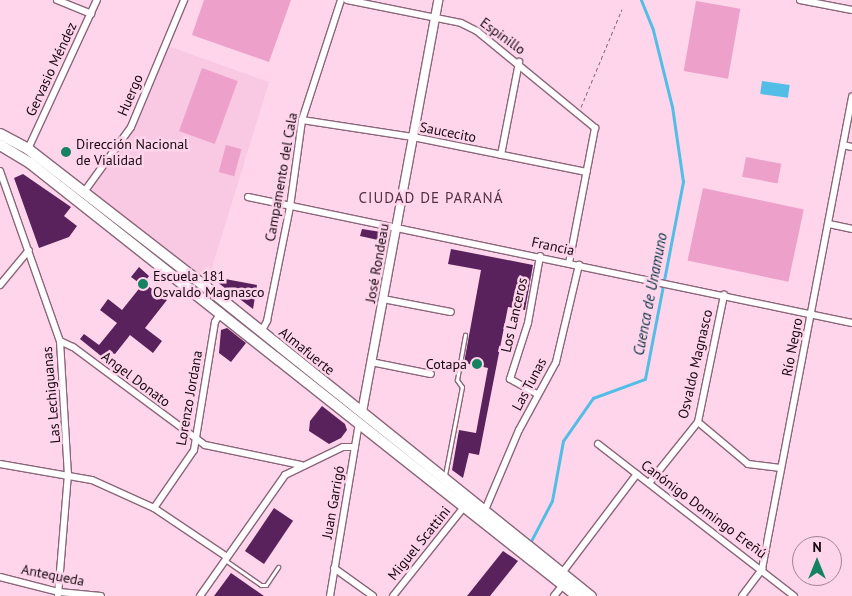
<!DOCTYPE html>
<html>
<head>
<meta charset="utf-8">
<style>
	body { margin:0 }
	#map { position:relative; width:852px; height:596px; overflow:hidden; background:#ffd5eb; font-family:"PT Sans",sans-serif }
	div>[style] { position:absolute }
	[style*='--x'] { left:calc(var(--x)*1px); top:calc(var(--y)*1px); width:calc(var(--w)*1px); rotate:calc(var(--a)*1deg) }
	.built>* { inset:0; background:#f9c8e2 }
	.green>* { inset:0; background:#eca0ca; transform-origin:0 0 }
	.water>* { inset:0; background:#52bee6; transform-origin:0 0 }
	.stream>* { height:2.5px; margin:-1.25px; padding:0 1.25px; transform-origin:1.25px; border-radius:1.25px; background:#52bee6 }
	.building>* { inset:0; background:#59225c; transform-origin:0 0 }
	.path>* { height:1px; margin-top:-0.5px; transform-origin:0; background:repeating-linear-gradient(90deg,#886d7c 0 4px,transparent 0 6.5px) }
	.roads { filter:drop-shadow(1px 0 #8b6679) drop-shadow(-1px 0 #8b6679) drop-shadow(0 1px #8b6679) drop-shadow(0 -1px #8b6679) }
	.service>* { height:3px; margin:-1.5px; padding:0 1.5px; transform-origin:1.5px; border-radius:1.5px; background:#fff }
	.minor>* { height:6px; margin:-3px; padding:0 3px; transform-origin:3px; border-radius:3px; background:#fff }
	.tertiary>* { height:8px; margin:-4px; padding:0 4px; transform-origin:4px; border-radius:4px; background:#fff }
	.primary>* { height:10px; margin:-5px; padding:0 5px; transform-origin:5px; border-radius:5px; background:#fff }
	.dots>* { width:14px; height:14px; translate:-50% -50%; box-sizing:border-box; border:2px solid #ffd5eb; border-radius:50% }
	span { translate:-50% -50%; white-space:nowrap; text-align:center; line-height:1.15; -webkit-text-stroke:5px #ffd5eb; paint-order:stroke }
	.street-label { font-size:14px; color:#150810 }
	.poi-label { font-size:14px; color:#150810 }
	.left { translate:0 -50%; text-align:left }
	.right { translate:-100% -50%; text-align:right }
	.neighbourhood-label { font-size:15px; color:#503042; letter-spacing:1px }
	.water-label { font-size:15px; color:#003141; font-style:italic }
	.north { position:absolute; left:792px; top:536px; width:50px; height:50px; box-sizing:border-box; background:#ffd5eb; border:1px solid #a18393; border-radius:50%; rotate:0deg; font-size:14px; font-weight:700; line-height:20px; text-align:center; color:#150810 }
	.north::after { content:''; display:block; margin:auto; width:18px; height:22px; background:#158361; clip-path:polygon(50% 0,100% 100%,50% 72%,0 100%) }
</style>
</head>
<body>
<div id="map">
	<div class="built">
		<div style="clip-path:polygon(165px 45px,269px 82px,206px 287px,84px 192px,131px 127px)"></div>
	</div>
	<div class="green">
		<div style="clip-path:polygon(204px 0,291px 0,269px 62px,192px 35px)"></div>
		<div style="left:696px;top:1px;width:45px;height:71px;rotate:10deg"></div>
		<div style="left:202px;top:68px;width:38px;height:67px;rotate:20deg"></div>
		<div style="left:226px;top:145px;width:16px;height:28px;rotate:15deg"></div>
		<div style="left:746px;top:157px;width:36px;height:20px;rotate:11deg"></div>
		<div style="left:703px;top:188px;width:103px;height:74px;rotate:12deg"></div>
	</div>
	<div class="water">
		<div style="left:762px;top:81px;width:28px;height:13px;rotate:8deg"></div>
	</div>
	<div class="stream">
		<div style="--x:530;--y:543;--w:47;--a:-62.4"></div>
		<div style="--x:552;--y:501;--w:61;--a:-79.6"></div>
		<div style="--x:563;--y:441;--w:52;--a:-55.1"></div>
		<div style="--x:593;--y:398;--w:55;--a:-20.1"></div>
		<div style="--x:645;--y:379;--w:201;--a:-79.1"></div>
		<div style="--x:683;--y:182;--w:76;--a:-98.3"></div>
		<div style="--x:672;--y:107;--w:79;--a:-103.9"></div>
		<div style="--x:653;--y:30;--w:32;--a:-112"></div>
	</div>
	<div class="building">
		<div style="clip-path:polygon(23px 174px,71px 207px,64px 216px,77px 226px,69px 237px,39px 248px,14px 178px)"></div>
		<div style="clip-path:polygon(362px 229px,381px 232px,383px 237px,378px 240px,360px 236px)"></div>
		<div style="clip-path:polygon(451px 249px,533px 265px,525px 310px,508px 307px,479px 455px,469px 453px,463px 478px,452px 470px,459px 430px,476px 433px,488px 368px,464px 363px,481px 270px,448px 264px)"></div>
		<div style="clip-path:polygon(139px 267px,149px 276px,144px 283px,167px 300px,145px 328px,162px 341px,153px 353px,130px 335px,115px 354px,112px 353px,106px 360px,80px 339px,84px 334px,99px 345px,117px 323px,100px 310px,108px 299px,122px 310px,142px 285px,131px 277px)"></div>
		<div style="clip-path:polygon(209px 276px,257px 285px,253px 309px)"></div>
		<div style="clip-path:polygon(227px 328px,246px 343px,231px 362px,219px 353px,221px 330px)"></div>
		<div style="clip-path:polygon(322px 406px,345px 424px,347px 430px,341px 438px,329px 444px,309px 431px,310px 421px)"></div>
		<div style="left:274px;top:508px;width:23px;height:52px;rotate:34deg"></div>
		<div style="clip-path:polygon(503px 551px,518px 561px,490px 596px,467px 596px)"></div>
		<div style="clip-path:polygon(231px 573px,264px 596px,214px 596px)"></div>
	</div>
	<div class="path">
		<div style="--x:581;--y:107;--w:106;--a:-67.3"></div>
	</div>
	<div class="roads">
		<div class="service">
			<div style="--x:445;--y:475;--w:90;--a:-79.1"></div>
			<div style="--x:462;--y:387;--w:9;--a:-126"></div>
			<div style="--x:457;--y:380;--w:46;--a:-79.9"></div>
			<div style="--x:225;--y:560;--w:44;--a:34.8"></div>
			<div style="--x:261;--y:585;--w:5;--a:0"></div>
			<div style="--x:266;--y:585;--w:22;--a:-56"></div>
		</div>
		<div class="minor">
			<div style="--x:57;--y:0;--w:37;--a:22"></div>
			<div style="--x:347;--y:0;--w:116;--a:11.4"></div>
			<div style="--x:461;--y:23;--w:18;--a:27"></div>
			<div style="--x:477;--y:31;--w:153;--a:39.4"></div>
			<div style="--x:595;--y:128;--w:137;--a:100.9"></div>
			<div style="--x:800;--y:0;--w:53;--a:10.9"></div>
			<div style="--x:302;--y:120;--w:112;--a:8.7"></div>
			<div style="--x:413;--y:137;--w:177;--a:11.4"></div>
			<div style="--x:843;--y:145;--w:9;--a:13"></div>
			<div style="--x:28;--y:149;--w:164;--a:-65.2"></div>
			<div style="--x:501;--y:155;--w:95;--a:-79"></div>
			<div style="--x:0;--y:171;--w:180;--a:70.6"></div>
			<div style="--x:60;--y:341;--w:133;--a:86.6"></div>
			<div style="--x:68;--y:474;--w:122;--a:94.7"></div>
			<div style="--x:84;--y:192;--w:80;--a:-54.1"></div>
			<div style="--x:131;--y:127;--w:138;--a:-67.3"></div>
			<div style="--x:248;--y:197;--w:617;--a:11.78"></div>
			<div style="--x:829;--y:224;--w:24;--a:12"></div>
			<div style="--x:0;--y:285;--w:45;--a:-50.4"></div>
			<div style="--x:383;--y:299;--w:69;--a:10.8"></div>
			<div style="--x:261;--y:332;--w:13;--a:-61"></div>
			<div style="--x:267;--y:321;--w:116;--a:-78.6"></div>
			<div style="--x:290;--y:207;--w:88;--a:-82.1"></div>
			<div style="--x:302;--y:120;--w:126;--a:-72"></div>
			<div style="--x:60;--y:341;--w:14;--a:25"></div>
			<div style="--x:73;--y:347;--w:164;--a:36.6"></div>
			<div style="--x:205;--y:445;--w:98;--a:11.8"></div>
			<div style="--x:371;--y:362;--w:61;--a:11.3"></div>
			<div style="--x:537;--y:394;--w:31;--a:-151"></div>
			<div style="--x:510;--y:379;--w:59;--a:-72.2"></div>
			<div style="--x:528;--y:323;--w:68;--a:-79.8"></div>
			<div style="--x:698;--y:422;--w:65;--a:40"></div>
			<div style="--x:748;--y:464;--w:33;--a:7"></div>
			<div style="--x:598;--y:444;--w:248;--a:37.8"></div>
			<div style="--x:0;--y:464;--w:93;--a:9.9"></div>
			<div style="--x:92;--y:480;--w:68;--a:24.3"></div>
			<div style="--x:154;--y:508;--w:88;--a:33.9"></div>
			<div style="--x:649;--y:483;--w:78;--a:-51.2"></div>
			<div style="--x:698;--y:422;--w:130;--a:-78.4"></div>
			<div style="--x:154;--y:508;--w:70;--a:-55.4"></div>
			<div style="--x:194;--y:450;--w:130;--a:-80.7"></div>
			<div style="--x:215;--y:322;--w:12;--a:-59"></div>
			<div style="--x:485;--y:510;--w:87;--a:-67"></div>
			<div style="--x:519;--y:430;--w:77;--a:-61.4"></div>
			<div style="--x:556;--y:362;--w:100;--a:-76.7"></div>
			<div style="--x:334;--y:568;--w:48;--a:35.7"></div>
			<div style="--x:562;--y:573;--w:124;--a:-52.9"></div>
			<div style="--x:0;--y:577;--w:61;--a:14.3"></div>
			<div style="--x:59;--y:592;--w:42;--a:5.4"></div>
			<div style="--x:200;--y:596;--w:148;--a:-54.9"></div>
			<div style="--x:285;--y:475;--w:64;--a:-25.8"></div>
			<div style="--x:343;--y:447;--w:12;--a:0"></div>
			<div style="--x:330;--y:596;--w:176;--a:-80.5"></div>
			<div style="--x:393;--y:596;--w:114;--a:-51.4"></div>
			<div style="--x:554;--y:596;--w:14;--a:-51"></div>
			<div style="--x:742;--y:596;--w:34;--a:-53"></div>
			<div style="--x:762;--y:569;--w:481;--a:-79.2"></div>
		</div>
		<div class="tertiary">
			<div style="--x:362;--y:412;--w:419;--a:-79.5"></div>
		</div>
		<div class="primary">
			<div style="--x:0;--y:134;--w:32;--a:28"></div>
			<div style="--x:28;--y:149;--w:225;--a:37.8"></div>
			<div style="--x:206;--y:287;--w:494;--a:38.8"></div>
			<div style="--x:0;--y:145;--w:35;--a:31"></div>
			<div style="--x:30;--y:163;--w:698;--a:38.36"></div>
		</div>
	</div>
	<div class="dots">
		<div style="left:66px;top:152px;background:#158361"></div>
		<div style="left:143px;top:284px;background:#158361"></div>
		<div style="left:477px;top:364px;background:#158361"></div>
	</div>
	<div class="street-label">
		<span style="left:503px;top:36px;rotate:36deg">Espinillo</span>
		<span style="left:51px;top:69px;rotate:-65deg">Gervasio Méndez</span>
		<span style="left:130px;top:95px;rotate:-67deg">Huergo</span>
		<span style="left:448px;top:132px;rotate:11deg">Saucecito</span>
		<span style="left:281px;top:177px;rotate:-80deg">Campamento del Cala</span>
		<span style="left:553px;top:246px;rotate:12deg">Francia</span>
		<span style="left:377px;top:263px;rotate:-80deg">José Rondeau</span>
		<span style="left:514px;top:315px;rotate:-77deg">Los Lanceros</span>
		<span style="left:792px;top:347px;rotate:-79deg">Río Negro</span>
		<span style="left:307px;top:351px;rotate:39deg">Almafuerte</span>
		<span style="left:695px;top:364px;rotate:-77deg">Osvaldo Magnasco</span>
		<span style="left:136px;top:379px;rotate:37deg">Angel Donato</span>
		<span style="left:529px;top:384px;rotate:-62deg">Las Tunas</span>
		<span style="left:51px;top:395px;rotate:-95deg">Las Lechiguanas</span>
		<span style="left:189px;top:398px;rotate:-80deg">Lorenzo Jordana</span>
		<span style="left:333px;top:502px;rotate:-80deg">Juan Garrigó</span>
		<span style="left:704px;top:509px;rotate:37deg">Canónigo Domingo Ereñú</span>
		<span style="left:419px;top:543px;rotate:-51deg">Miguel Scattini</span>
		<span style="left:53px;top:575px;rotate:11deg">Antequeda</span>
	</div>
	<div class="poi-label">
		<span class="left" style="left:76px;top:152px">Dirección Nacional<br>de Vialidad</span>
		<span class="left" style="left:153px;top:284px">Escuela 181<br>Osvaldo Magnasco</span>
		<span class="right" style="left:467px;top:364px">Cotapa</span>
	</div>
	<div class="neighbourhood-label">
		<span style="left:431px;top:198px">CIUDAD DE PARANÁ</span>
	</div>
	<div class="water-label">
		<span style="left:650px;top:294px;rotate:-79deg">Cuenca de Unamuno</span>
	</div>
	<div class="north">N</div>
</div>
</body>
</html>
